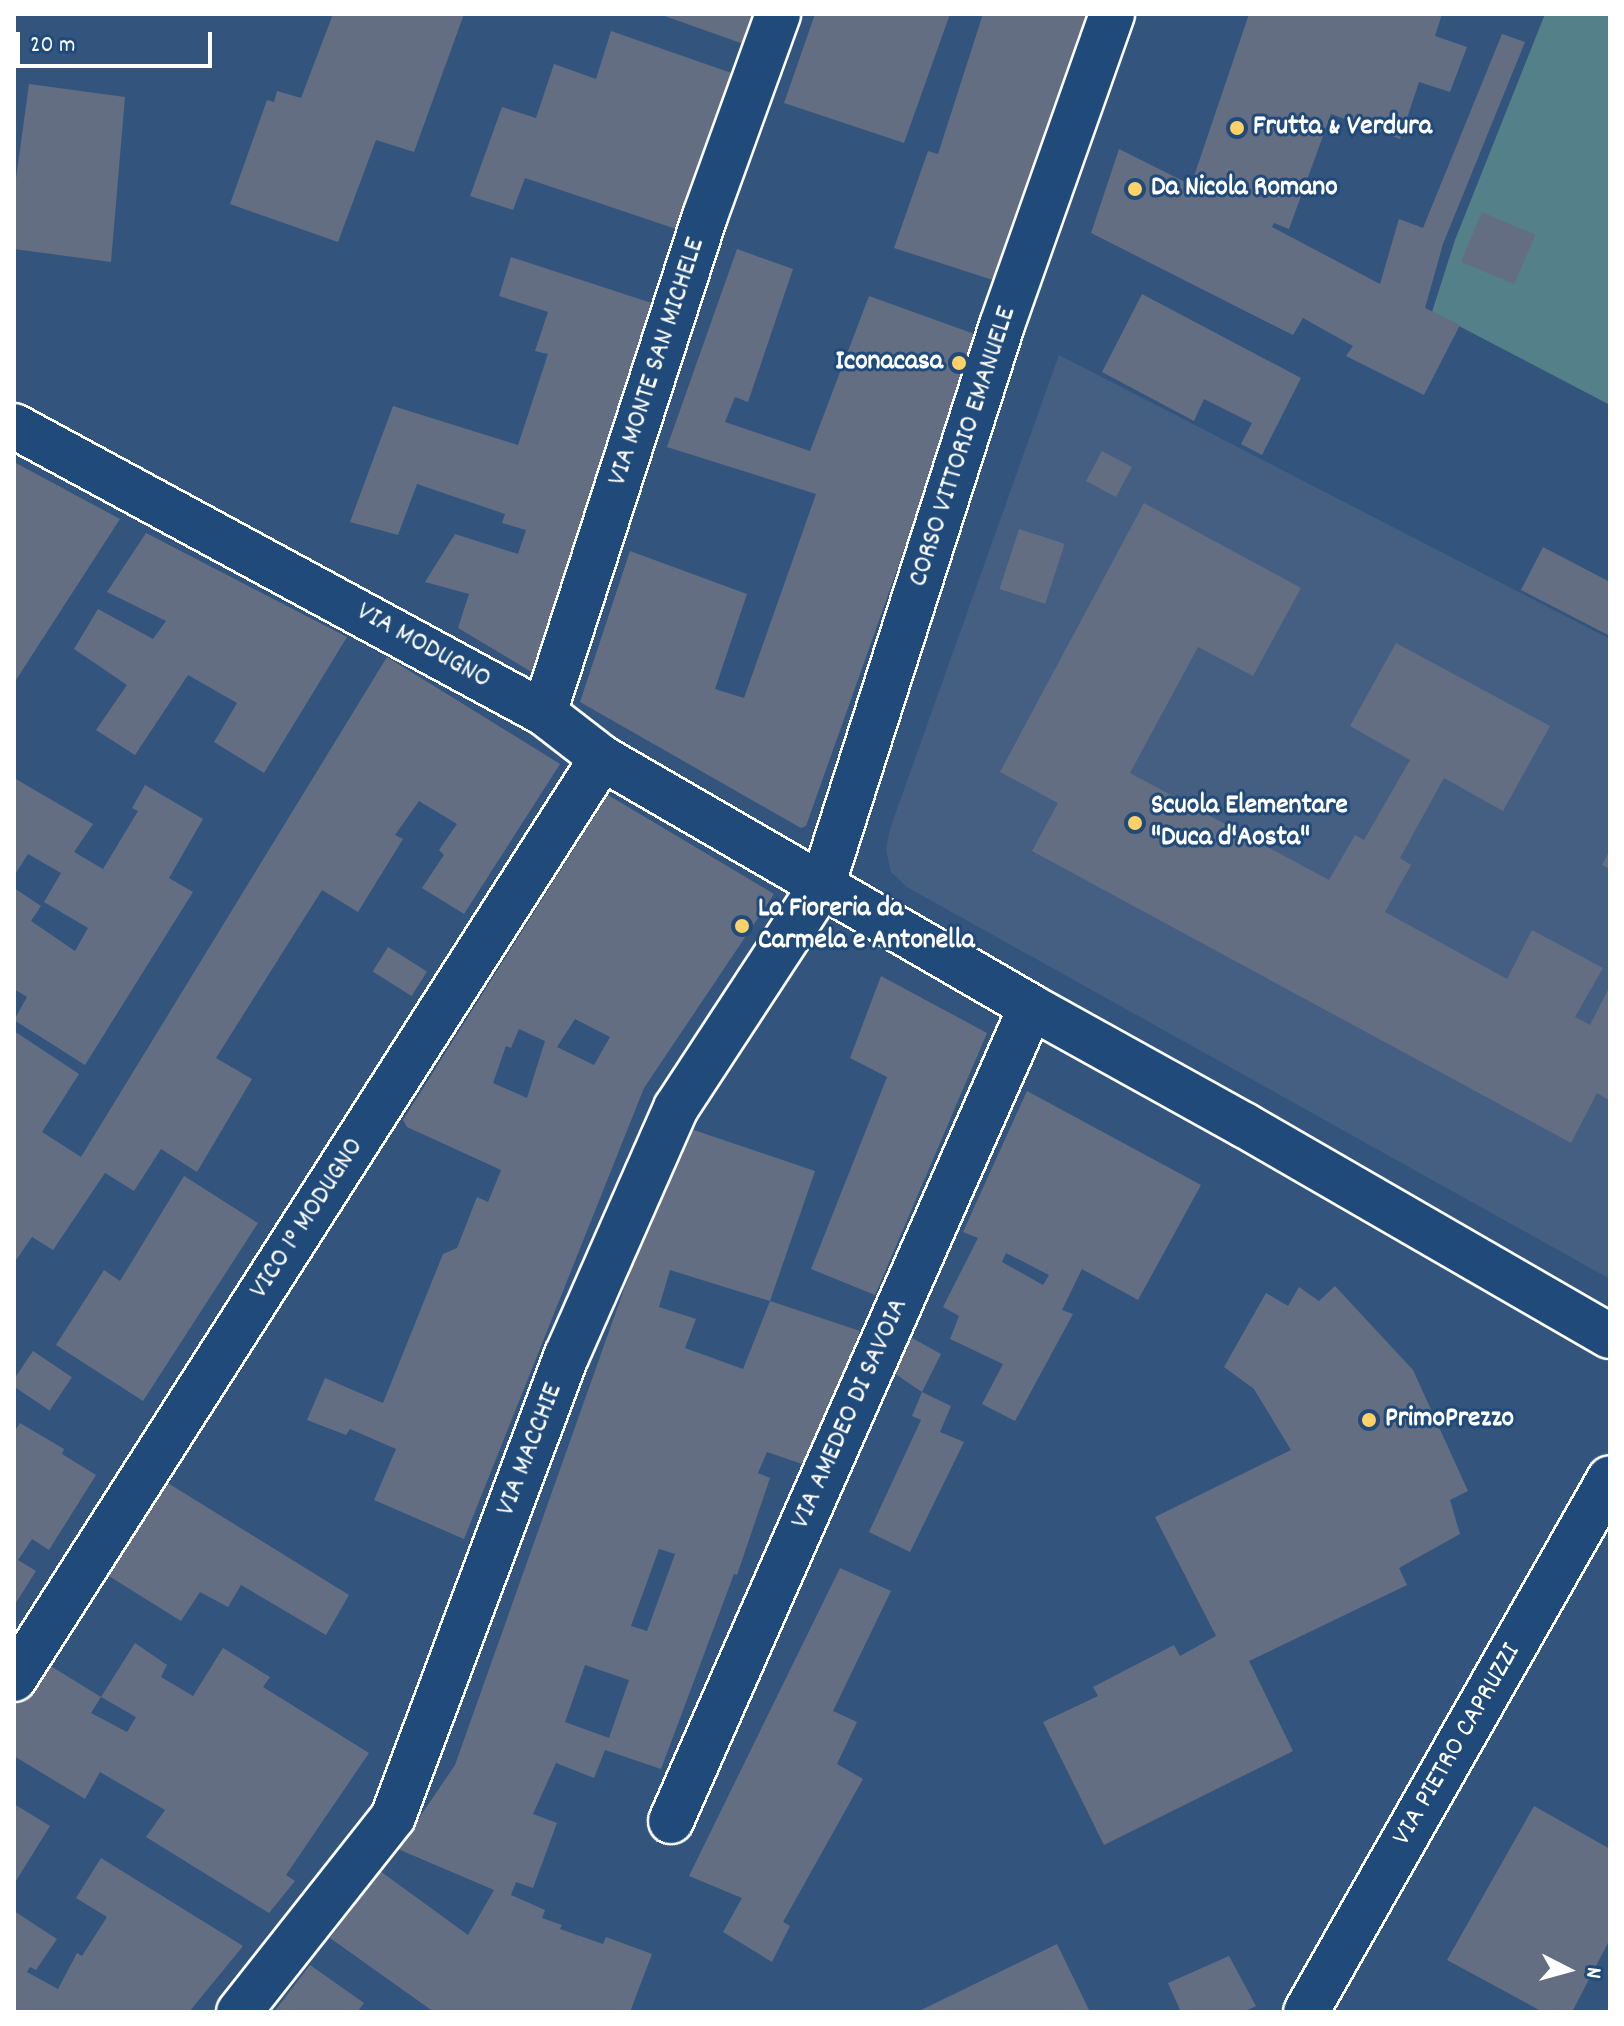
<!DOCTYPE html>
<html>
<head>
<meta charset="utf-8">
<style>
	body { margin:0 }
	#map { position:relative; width:1624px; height:2026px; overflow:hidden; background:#33557d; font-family:Dekko,sans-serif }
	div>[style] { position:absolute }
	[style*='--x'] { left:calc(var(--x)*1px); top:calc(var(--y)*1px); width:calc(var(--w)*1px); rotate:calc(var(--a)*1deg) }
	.built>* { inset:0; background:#455f82 }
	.green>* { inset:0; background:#548189 }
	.building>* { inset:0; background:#636e83; transform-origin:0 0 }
	.roads { filter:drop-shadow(2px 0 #fff) drop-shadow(-2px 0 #fff) drop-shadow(0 2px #fff) drop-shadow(0 -2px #fff) }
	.minor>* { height:44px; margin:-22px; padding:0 22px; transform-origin:22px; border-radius:22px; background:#1f4a7a }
	.dots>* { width:22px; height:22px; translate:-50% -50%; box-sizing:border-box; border:4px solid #1f4a7a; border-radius:50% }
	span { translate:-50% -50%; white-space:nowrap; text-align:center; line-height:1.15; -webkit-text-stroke:6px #1f4a7a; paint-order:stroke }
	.poi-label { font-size:28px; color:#fff; font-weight:700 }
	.left { translate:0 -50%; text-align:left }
	.right { translate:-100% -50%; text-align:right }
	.street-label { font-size:28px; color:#fff }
	.frame { position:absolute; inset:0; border:16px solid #fff; pointer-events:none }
	.north { position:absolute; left:1528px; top:1930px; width:80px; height:80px; -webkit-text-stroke:6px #1f4a7a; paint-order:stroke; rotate:96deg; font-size:22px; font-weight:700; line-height:32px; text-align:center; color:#fff }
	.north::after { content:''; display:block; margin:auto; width:28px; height:36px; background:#fff; clip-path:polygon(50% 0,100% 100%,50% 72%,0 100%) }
	.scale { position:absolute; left:16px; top:32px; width:196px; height:36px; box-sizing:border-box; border:4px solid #fff; border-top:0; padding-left:10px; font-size:24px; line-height:28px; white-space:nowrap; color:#fff; -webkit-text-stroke:6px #1f4a7a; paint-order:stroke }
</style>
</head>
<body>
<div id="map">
	<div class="built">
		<div style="clip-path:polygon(1059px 355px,1610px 639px,1610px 1279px,907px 887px,891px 872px,886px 850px,890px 829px)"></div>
	</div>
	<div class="green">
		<div style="clip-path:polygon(1545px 14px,1610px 14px,1610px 405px,1432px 312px,1455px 240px)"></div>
	</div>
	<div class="building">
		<div style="clip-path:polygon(333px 14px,464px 14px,414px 152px,376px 140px,338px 242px,230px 204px,267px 100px,274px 102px,277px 91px,301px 98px)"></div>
		<div style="clip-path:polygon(659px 14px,763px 14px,752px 47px)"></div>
		<div style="clip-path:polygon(815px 14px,950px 14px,904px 143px,784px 103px)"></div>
		<div style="clip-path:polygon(983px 14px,1096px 14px,1002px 283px,894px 248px,928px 151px,938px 154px)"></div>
		<div style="clip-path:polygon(1249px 14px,1442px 14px,1435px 36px,1467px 47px,1450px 92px,1419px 82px,1400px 139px,1331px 114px,1289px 229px,1274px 223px,1272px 227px,1380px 284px,1399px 219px,1423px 228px,1502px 34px,1525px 42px,1443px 244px,1425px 308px,1460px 325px,1424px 395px,1346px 356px,1353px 346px,1303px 318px,1293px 335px,1091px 233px,1119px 149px,1191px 185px)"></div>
		<div style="clip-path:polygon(611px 31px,743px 77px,688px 233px,525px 178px,513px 210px,470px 196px,502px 107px,536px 118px,554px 64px,596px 79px)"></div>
		<div style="clip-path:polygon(29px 84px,125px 97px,111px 262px,14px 249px,14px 193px)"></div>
		<div style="left:1482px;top:212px;width:58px;height:54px;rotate:23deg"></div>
		<div style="clip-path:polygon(737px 249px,793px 269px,748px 402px,735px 397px,725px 422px,810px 451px,869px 296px,980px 336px,806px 826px,801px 828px,580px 702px,630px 551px,747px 594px,715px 689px,744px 698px,816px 494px,667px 447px)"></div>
		<div style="clip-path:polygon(511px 257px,667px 308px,535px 674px,458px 628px,469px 594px,425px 582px,455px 534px,518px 554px,526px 530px,502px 523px,505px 514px,417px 484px,398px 535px,350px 522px,393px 406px,518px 445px,548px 354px,535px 351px,548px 312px,499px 296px)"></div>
		<div style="clip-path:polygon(1142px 294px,1301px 378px,1262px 455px,1241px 444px,1252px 423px,1204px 399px,1194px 421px,1102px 372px)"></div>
		<div style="left:1102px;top:451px;width:34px;height:34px;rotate:28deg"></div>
		<div style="clip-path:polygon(14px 462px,120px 519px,14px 683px)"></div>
		<div style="clip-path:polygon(1144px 503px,1301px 588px,1253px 676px,1198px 647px,1130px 773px,1329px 880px,1355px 835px,1364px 840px,1410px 760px,1350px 726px,1396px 643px,1550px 726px,1503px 811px,1444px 778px,1400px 858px,1411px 865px,1385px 912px,1507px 979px,1532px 930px,1603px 968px,1575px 1017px,1590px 1025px,1610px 986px,1610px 1101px,1597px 1093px,1571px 1143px,1032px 851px,1058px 803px,1000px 772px)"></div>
		<div style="left:1019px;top:529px;width:48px;height:63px;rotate:18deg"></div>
		<div style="clip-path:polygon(146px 533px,347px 637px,264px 773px,214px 742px,237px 703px,188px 675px,135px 755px,96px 730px,127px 685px,74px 649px,98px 609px,153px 639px,166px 621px,107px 592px)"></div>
		<div style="clip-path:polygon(1543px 547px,1610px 582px,1610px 636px,1521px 590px)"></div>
		<div style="clip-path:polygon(387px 657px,560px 764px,464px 914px,422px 888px,444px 855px,439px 850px,457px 824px,419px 801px,395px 835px,403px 839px,358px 912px,322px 890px,216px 1058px,252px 1079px,197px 1172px,161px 1149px,134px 1191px,105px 1173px,53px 1250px,32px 1237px,14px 1263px,14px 1031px,79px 1074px,42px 1132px,81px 1157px)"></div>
		<div style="clip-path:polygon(14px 778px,93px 824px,74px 852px,103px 869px,138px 811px,132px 808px,145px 785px,203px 819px,169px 878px,193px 892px,85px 1065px,14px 1020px,27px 997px,14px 989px,14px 888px,41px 906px,31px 921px,75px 951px,88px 928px,44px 902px,61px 873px,28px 854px,14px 876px)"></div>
		<div style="clip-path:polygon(evenodd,608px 795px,774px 894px,644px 1088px,464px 1539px,374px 1500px,396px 1449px,350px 1429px,346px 1435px,307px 1420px,325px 1378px,383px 1403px,443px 1254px,457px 1248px,477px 1197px,488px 1202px,501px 1170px,407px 1127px,403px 1120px,608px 795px,575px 1019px,610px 1037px,594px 1065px,557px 1047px,575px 1019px,608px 795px,519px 1029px,545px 1041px,527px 1098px,493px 1083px,506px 1046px,511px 1048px,519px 1029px)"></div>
		<div style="clip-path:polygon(1610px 850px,1610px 869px,1602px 865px)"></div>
		<div style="left:388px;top:947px;width:46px;height:29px;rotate:32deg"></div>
		<div style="clip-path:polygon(881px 976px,987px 1033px,875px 1295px,811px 1269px,887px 1077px,850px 1058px)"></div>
		<div style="clip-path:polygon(evenodd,1027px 1091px,1201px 1185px,1138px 1300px,1082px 1269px,1062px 1310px,1073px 1314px,1015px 1421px,982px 1404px,1003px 1364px,950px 1339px,959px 1316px,943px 1307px,978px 1238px,963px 1232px,1027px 1091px,1006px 1253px,1049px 1275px,1043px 1285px,1002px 1262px,1006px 1253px)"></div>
		<div style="clip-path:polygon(evenodd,682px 1126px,815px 1171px,770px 1301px,860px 1331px,805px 1465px,767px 1452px,758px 1473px,770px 1478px,737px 1575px,734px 1574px,661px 1769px,605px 1750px,594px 1778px,556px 1763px,533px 1814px,557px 1823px,533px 1888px,516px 1882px,511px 1895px,545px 1910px,542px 1918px,562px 1925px,560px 1929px,603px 1944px,606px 1937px,652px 1954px,630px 2012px,434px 2012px,330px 1938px,380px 1871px,468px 1935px,494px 1890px,398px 1849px,455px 1765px,682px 1126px,670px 1270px,770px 1301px,743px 1369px,685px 1348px,696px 1319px,659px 1307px,670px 1270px,682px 1126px,659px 1549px,675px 1554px,647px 1631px,631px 1626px,659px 1549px,682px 1126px,585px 1665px,629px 1680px,609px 1738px,565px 1722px,585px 1665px)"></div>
		<div style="clip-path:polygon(184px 1176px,258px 1223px,143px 1401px,56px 1345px,104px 1270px,120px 1281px)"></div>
		<div style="clip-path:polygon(1335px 1286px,1413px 1370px,1468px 1491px,1450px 1500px,1460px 1534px,1399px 1568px,1407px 1585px,1249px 1661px,1293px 1751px,1104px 1845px,1043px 1722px,1098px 1696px,1093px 1687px,1174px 1645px,1180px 1656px,1216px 1636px,1155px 1517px,1291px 1450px,1254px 1389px,1224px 1367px,1266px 1293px,1288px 1306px,1299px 1287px,1319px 1301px)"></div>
		<div style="clip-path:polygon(903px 1333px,941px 1354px,922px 1392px,888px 1369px)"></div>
		<div style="left:33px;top:1351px;width:47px;height:40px;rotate:34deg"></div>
		<div style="clip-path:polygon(922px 1392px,951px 1406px,940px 1432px,964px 1442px,910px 1552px,869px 1532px,921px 1420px,912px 1416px)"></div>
		<div style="clip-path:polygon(20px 1423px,64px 1449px,62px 1454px,96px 1475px,49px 1550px,32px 1539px,18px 1560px,36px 1571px,14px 1606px,14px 1432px)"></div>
		<div style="clip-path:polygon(158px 1477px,349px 1595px,326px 1635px,241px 1585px,228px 1607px,200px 1592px,181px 1621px,96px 1568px)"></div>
		<div style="clip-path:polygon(840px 1568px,891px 1591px,833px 1711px,857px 1722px,837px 1764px,863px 1779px,783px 1922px,790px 1926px,772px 1962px,723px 1932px,742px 1898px,689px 1876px)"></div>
		<div style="clip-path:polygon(135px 1643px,167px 1665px,161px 1677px,193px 1696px,223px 1648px,270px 1677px,263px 1687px,369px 1753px,286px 1875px,295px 1881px,269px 1913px,146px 1837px,165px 1810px,100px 1772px,85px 1799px,14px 1756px,14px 1705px,41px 1660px,101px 1697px,91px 1713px,127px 1732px,136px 1717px,101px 1697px)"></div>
		<div style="clip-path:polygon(14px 1804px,50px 1826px,14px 1884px)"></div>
		<div style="clip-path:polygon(1534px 1806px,1610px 1849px,1610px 1939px,1572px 2012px,1543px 2012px,1447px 1960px)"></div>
		<div style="clip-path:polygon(101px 1858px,243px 1946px,189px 2012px,14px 2012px,14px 1911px,57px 1939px,36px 1970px,30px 1967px,27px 1972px,58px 1989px,77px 1953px,82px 1956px,107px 1917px,76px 1898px)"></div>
		<div style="clip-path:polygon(1057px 1944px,1090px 2012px,917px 2012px)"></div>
		<div style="clip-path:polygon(1229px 1956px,1256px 2006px,1243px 2012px,1181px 2012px,1168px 1983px)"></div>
		<div style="clip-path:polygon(310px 1965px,364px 2003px,357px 2012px,274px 2012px)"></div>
	</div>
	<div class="roads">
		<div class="minor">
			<div style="--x:14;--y:426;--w:603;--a:28.44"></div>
			<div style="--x:544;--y:713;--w:73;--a:37.8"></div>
			<div style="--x:602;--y:758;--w:496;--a:30.1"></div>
			<div style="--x:1031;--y:1007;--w:244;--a:29"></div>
			<div style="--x:1244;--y:1125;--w:422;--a:30"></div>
			<div style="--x:544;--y:713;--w:522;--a:-72.05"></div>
			<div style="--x:705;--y:216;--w:215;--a:-70.1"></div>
			<div style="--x:14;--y:1679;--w:1093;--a:-57.44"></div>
			<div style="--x:671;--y:1821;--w:890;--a:-66.14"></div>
			<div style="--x:239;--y:2012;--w:248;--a:-51.7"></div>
			<div style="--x:393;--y:1817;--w:494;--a:-69.4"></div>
			<div style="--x:567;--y:1355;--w:270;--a:-66.2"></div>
			<div style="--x:676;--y:1108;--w:269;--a:-56.8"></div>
			<div style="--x:823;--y:883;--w:586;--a:-72.21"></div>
			<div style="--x:1002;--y:325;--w:330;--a:-70.5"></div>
			<div style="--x:1306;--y:2012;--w:614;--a:-60.35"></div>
		</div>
	</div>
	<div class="dots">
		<div style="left:1237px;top:128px;background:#ffd166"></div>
		<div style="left:1135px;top:189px;background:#ffd166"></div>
		<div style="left:959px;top:363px;background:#ffd166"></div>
		<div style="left:1135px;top:823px;background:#ffd166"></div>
		<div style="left:742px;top:926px;background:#ffd166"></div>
		<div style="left:1369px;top:1420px;background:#ffd166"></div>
	</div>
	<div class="poi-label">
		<span class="left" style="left:1253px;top:128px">Frutta &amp; Verdura</span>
		<span class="left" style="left:1151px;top:189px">Da Nicola Romano</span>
		<span class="right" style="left:943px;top:363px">Iconacasa</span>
		<span class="left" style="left:1151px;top:823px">Scuola Elementare<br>"Duca d'Aosta"</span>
		<span class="left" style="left:758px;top:926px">La Fioreria da<br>Carmela e Antonella</span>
		<span class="left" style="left:1385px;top:1420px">PrimoPrezzo</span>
	</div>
	<div class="street-label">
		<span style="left:658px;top:362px;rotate:-72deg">VIA MONTE SAN MICHELE</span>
		<span style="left:964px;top:447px;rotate:-72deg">CORSO VITTORIO EMANUELE</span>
		<span style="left:423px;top:647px;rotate:29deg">VIA MODUGNO</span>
		<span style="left:308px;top:1219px;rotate:-57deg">VICO 1° MODUGNO</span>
		<span style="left:851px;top:1414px;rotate:-66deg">VIA AMEDEO DI SAVOIA</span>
		<span style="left:531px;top:1450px;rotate:-69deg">VIA MACCHIE</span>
		<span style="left:1458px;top:1745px;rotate:-60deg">VIA PIETRO CAPRUZZI</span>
	</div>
	<div class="frame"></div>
	<div class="north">N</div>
	<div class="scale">20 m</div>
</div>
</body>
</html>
